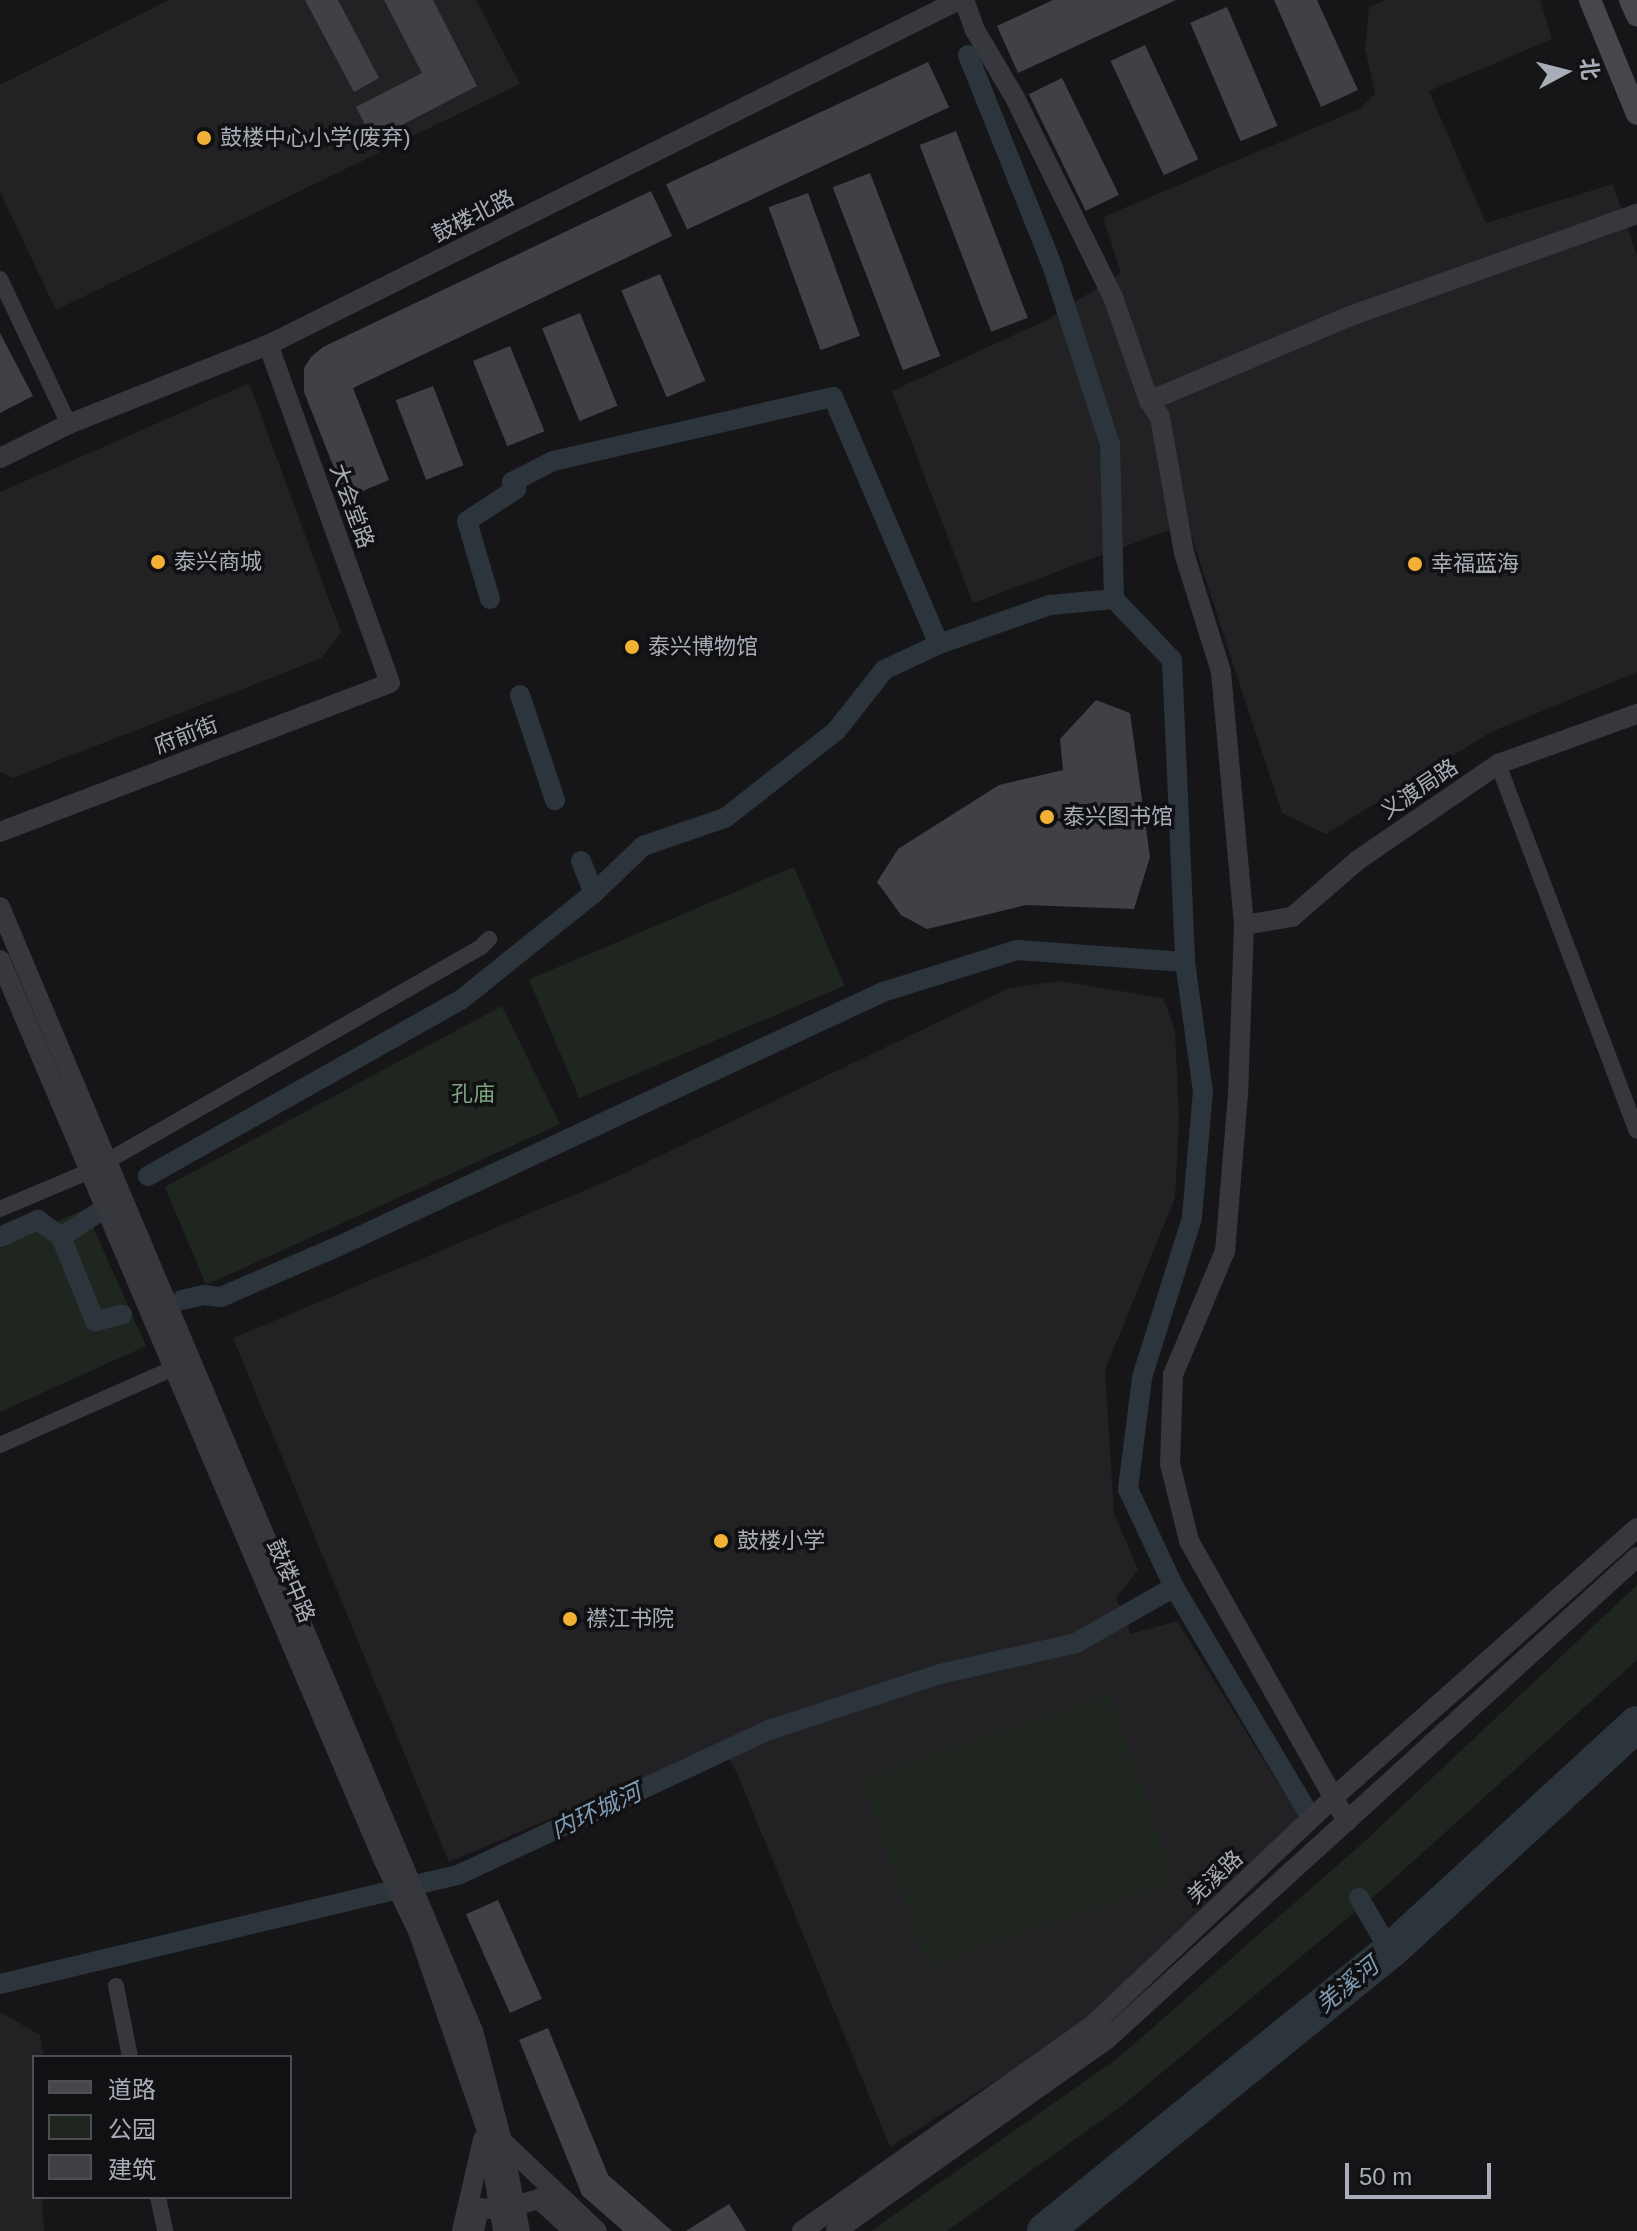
<!DOCTYPE html>
<html>
<head>
<meta charset="utf-8">
<style>
	body { margin:0 }
	#map { position:relative; width:1637px; height:2231px; overflow:hidden; background:#161618; font-family:Helvetica,"Noto Sans SC",sans-serif }
	div>[style] { position:absolute }
	[style*='--x'] { left:calc(var(--x)*1px); top:calc(var(--y)*1px); width:calc(var(--w)*1px); rotate:calc(var(--a)*1deg) }
	.built>* { inset:0; background:#222225 }
	.green>* { inset:0; background:#1e261f; transform-origin:0 0 }
	.canal>* { height:20px; margin:-10px; padding:0 10px; transform-origin:10px; border-radius:10px; background:#2c353c }
	.river>* { height:36px; margin:-18px; padding:0 18px; transform-origin:18px; border-radius:18px; background:#2c353c }
	.building>* { inset:0; background:#404145; transform-origin:0 0 }
	.minor>* { height:16px; margin:-8px; padding:0 8px; transform-origin:8px; border-radius:8px; background:#37383d }
	.tertiary>* { height:20px; margin:-10px; padding:0 10px; transform-origin:10px; border-radius:10px; background:#37383d }
	.secondary>* { height:22px; margin:-11px; padding:0 11px; transform-origin:11px; border-radius:11px; background:#45474d }
	.dots>* { width:22px; height:22px; translate:-50% -50%; box-sizing:border-box; border:4px solid #111113; border-radius:50% }
	span { translate:-50% -50%; white-space:nowrap; text-align:center; line-height:1.15; -webkit-text-stroke:7px #111113; paint-order:stroke }
	.poi-label { font-size:22px; color:#a8adb8 }
	.left { translate:0 -50%; text-align:left }
	.street-label { font-size:22px; color:#a8adb8 }
	.park-label { font-size:22px; color:#7fa381 }
	.water-label { font-size:24px; color:#7f9bb3; font-style:italic }
	.legend { position:absolute; left:32px; top:2055px; width:260px; height:144px; box-sizing:border-box; background:#111113; border:2px solid #4d4f55; margin:0; padding:10px 14px; list-style:none; font-size:24px; color:#a8adb8 }
	.legend li { display:flex; align-items:center; gap:16px; height:40px }
	.legend b { width:40px; border:2px solid #4d4f55 }
	.north { position:absolute; left:1525px; top:32px; width:80px; height:80px; -webkit-text-stroke:6px #111113; paint-order:stroke; rotate:83deg; font-size:22px; font-weight:700; line-height:32px; text-align:center; color:#a8adb8 }
	.north::after { content:''; display:block; margin:auto; width:28px; height:36px; background:#a8adb8; clip-path:polygon(50% 0,100% 100%,50% 72%,0 100%) }
	.scale { position:absolute; left:1345px; top:2163px; width:146px; height:36px; box-sizing:border-box; border:4px solid #a8adb8; border-top:0; padding-left:10px; font-size:24px; line-height:28px; white-space:nowrap; color:#a8adb8; -webkit-text-stroke:6px #111113; paint-order:stroke }
</style>
</head>
<body>
<div id="map">
	<div class="built">
		<div style="clip-path:polygon(169px 0,476px 0,520px 84px,56px 310px,0 192px,0 85px)"></div>
		<div style="clip-path:polygon(1386px 0,1540px 0,1552px 39px,1429px 91px,1486px 223px,1613px 184px,1637px 256px,1637px 672px,1491px 732px,1326px 834px,1282px 813px,1191px 535px,1169px 530px,973px 603px,892px 391px,1047px 320px,1121px 273px,1103px 217px,1361px 108px,1375px 93px,1365px 48px,1369px 7px)"></div>
		<div style="clip-path:polygon(249px 383px,341px 632px,322px 658px,13px 778px,0 772px,0 492px)"></div>
		<div style="clip-path:polygon(1061px 981px,1163px 998px,1175px 1030px,1179px 1118px,1175px 1198px,1105px 1370px,1114px 1513px,1138px 1570px,1116px 1598px,1131px 1634px,1177px 1621px,1305px 1826px,1080px 2028px,890px 2147px,737px 1773px,721px 1746px,449px 1862px,233px 1338px,616px 1177px,1009px 988px)"></div>
		<div style="clip-path:polygon(0 2012px,40px 2035px,44px 2057px,34px 2057px,34px 2197px,46px 2197px,42px 2200px,44px 2231px,0 2231px)"></div>
	</div>
	<div class="green">
		<div style="left:794px;top:867px;width:129px;height:288px;rotate:67deg"></div>
		<div style="clip-path:polygon(502px 1006px,560px 1124px,206px 1285px,165px 1187px)"></div>
		<div style="clip-path:polygon(85px 1209px,146px 1346px,0 1412px,0 1248px)"></div>
		<div style="clip-path:polygon(1637px 1585px,1637px 1660px,1379px 1892px,1124px 2104px,947px 2231px,871px 2231px,1118px 2058px,1364px 1842px)"></div>
		<div style="left:1110px;top:1694px;width:198px;height:262px;rotate:71deg"></div>
	</div>
	<div class="canal">
		<div style="--x:968;--y:55;--w:223;--a:68.2"></div>
		<div style="--x:1051;--y:262;--w:192;--a:72.1"></div>
		<div style="--x:1110;--y:445;--w:154;--a:88.5"></div>
		<div style="--x:1114;--y:599;--w:84;--a:46.4"></div>
		<div style="--x:1172;--y:660;--w:302;--a:87.5"></div>
		<div style="--x:1185;--y:962;--w:130;--a:82.1"></div>
		<div style="--x:1203;--y:1091;--w:127;--a:95"></div>
		<div style="--x:1192;--y:1218;--w:168;--a:107.4"></div>
		<div style="--x:1142;--y:1378;--w:112;--a:97.2"></div>
		<div style="--x:1128;--y:1489;--w:108;--a:64.9"></div>
		<div style="--x:1174;--y:1587;--w:263;--a:59.3"></div>
		<div style="--x:490;--y:599;--w:81;--a:-106.4"></div>
		<div style="--x:467;--y:521;--w:59;--a:-33.1"></div>
		<div style="--x:516;--y:489;--w:8;--a:-120"></div>
		<div style="--x:512;--y:482;--w:46;--a:-27.1"></div>
		<div style="--x:553;--y:461;--w:287;--a:-12.9"></div>
		<div style="--x:833;--y:397;--w:269;--a:66.8"></div>
		<div style="--x:939;--y:644;--w:118;--a:-19.4"></div>
		<div style="--x:1050;--y:605;--w:64;--a:-5.4"></div>
		<div style="--x:520;--y:695;--w:111;--a:71.6"></div>
		<div style="--x:581;--y:861;--w:35;--a:68"></div>
		<div style="--x:148;--y:1176;--w:360;--a:-29.4"></div>
		<div style="--x:462;--y:999;--w:169;--a:-38.8"></div>
		<div style="--x:594;--y:893;--w:68;--a:-43.8"></div>
		<div style="--x:643;--y:846;--w:87;--a:-18.9"></div>
		<div style="--x:725;--y:818;--w:141;--a:-38.1"></div>
		<div style="--x:836;--y:731;--w:78;--a:-51.8"></div>
		<div style="--x:884;--y:670;--w:61;--a:-25.3"></div>
		<div style="--x:0;--y:1237;--w:42;--a:-24.1"></div>
		<div style="--x:38;--y:1220;--w:29;--a:36"></div>
		<div style="--x:61;--y:1237;--w:91;--a:68"></div>
		<div style="--x:95;--y:1321;--w:28;--a:-13"></div>
		<div style="--x:61;--y:1237;--w:42;--a:-33.3"></div>
		<div style="--x:182;--y:1300;--w:23;--a:-13"></div>
		<div style="--x:204;--y:1295;--w:17;--a:7"></div>
		<div style="--x:221;--y:1297;--w:129;--a:-23.4"></div>
		<div style="--x:339;--y:1246;--w:600;--a:-25.03"></div>
		<div style="--x:883;--y:992;--w:140;--a:-17.4"></div>
		<div style="--x:1017;--y:950;--w:168;--a:4.1"></div>
		<div style="--x:1359;--y:1898;--w:61;--a:59.7"></div>
		<div style="--x:0;--y:1984;--w:471;--a:-13.4"></div>
		<div style="--x:458;--y:1875;--w:343;--a:-25"></div>
		<div style="--x:769;--y:1730;--w:180;--a:-18.1"></div>
		<div style="--x:940;--y:1674;--w:139;--a:-12.8"></div>
		<div style="--x:1076;--y:1643;--w:113;--a:-29.7"></div>
	</div>
	<div class="river">
		<div style="--x:1045;--y:2231;--w:444;--a:-39.1"></div>
		<div style="--x:1390;--y:1951;--w:335;--a:-42.6"></div>
	</div>
	<div class="building">
		<div style="clip-path:polygon(305px 0,338px 0,379px 78px,354px 92px)"></div>
		<div style="clip-path:polygon(384px 0,433px 0,477px 86px,373px 140px,356px 107px,422px 73px)"></div>
		<div style="clip-path:polygon(1053px 0,1176px 0,1018px 73px,997px 26px)"></div>
		<div style="clip-path:polygon(1274px 0,1317px 0,1358px 90px,1321px 107px)"></div>
		<div style="left:1227px;top:7px;width:129px;height:40px;rotate:67deg"></div>
		<div style="left:1145px;top:45px;width:126px;height:38px;rotate:65deg"></div>
		<div style="left:928px;top:62px;width:50px;height:289px;rotate:65deg"></div>
		<div style="left:1062px;top:78px;width:130px;height:37px;rotate:64deg"></div>
		<div style="left:956px;top:131px;width:200px;height:39px;rotate:69deg"></div>
		<div style="left:870px;top:173px;width:196px;height:40px;rotate:69deg"></div>
		<div style="clip-path:polygon(651px 191px,672px 236px,353px 388px,389px 480px,346px 498px,304px 392px,304px 368px,311px 357px,323px 347px)"></div>
		<div style="left:808px;top:193px;width:152px;height:42px;rotate:70deg"></div>
		<div style="left:660px;top:274px;width:116px;height:42px;rotate:67deg"></div>
		<div style="left:580px;top:313px;width:100px;height:41px;rotate:68deg"></div>
		<div style="clip-path:polygon(0 333px,33px 396px,0 413px)"></div>
		<div style="left:510px;top:346px;width:92px;height:40px;rotate:68deg"></div>
		<div style="left:433px;top:386px;width:85px;height:40px;rotate:69deg"></div>
		<div style="clip-path:polygon(1096px 700px,1130px 713px,1150px 857px,1134px 909px,1026px 905px,927px 929px,901px 915px,877px 882px,898px 849px,999px 785px,1063px 770px,1060px 739px)"></div>
		<div style="left:498px;top:1900px;width:108px;height:35px;rotate:66deg"></div>
		<div style="clip-path:polygon(548px 2028px,608px 2175px,672px 2231px,623px 2231px,582px 2195px,519px 2040px)"></div>
		<div style="clip-path:polygon(729px 2204px,746px 2231px,686px 2231px)"></div>
	</div>
	<div class="minor">
		<div style="--x:0;--y:279;--w:161;--a:64.6"></div>
		<div style="--x:1498;--y:764;--w:392;--a:69.3"></div>
		<div style="--x:0;--y:1209;--w:98;--a:-22.9"></div>
		<div style="--x:90;--y:1171;--w:449;--a:-29.8"></div>
		<div style="--x:480;--y:948;--w:13;--a:-45"></div>
		<div style="--x:0;--y:1445;--w:190;--a:-23.9"></div>
		<div style="--x:116;--y:1986;--w:72;--a:78.8"></div>
		<div style="--x:158;--y:2197;--w:35;--a:78"></div>
	</div>
	<div class="tertiary">
		<div style="--x:964;--y:0;--w:32;--a:70"></div>
		<div style="--x:975;--y:30;--w:79;--a:59.5"></div>
		<div style="--x:1015;--y:98;--w:222;--a:63.8"></div>
		<div style="--x:1113;--y:297;--w:110;--a:70.9"></div>
		<div style="--x:1149;--y:401;--w:19;--a:55"></div>
		<div style="--x:1160;--y:417;--w:138;--a:80"></div>
		<div style="--x:1184;--y:553;--w:125;--a:72.7"></div>
		<div style="--x:1221;--y:672;--w:254;--a:84.8"></div>
		<div style="--x:1244;--y:925;--w:169;--a:92"></div>
		<div style="--x:1238;--y:1094;--w:158;--a:94.7"></div>
		<div style="--x:1225;--y:1251;--w:134;--a:112.8"></div>
		<div style="--x:1173;--y:1375;--w:89;--a:91.9"></div>
		<div style="--x:1170;--y:1464;--w:79;--a:76.1"></div>
		<div style="--x:1189;--y:1541;--w:322;--a:60.6"></div>
		<div style="--x:1149;--y:401;--w:218;--a:-22.9"></div>
		<div style="--x:1350;--y:316;--w:305;--a:-19.6"></div>
		<div style="--x:0;--y:458;--w:77;--a:-26.2"></div>
		<div style="--x:69;--y:424;--w:214;--a:-21.7"></div>
		<div style="--x:268;--y:345;--w:772;--a:-26.53"></div>
		<div style="--x:0;--y:832;--w:417;--a:-20.9"></div>
		<div style="--x:390;--y:683;--w:359;--a:-109.8"></div>
		<div style="--x:0;--y:907;--w:1219;--a:67.18"></div>
		<div style="--x:473;--y:2031;--w:114;--a:75.2"></div>
		<div style="--x:502;--y:2141;--w:92;--a:78.7"></div>
		<div style="--x:1244;--y:925;--w:49;--a:-9.5"></div>
		<div style="--x:1292;--y:917;--w:87;--a:-40.8"></div>
		<div style="--x:1358;--y:860;--w:170;--a:-34.4"></div>
		<div style="--x:1498;--y:764;--w:148;--a:-19.8"></div>
		<div style="--x:0;--y:960;--w:977;--a:66.92"></div>
		<div style="--x:383;--y:1859;--w:80;--a:64.1"></div>
		<div style="--x:418;--y:1931;--w:207;--a:70.9"></div>
		<div style="--x:486;--y:2127;--w:105;--a:80.7"></div>
		<div style="--x:501;--y:2140;--w:132;--a:43.5"></div>
		<div style="--x:462;--y:2231;--w:94;--a:-77.1"></div>
		<div style="--x:474;--y:2231;--w:24;--a:-78"></div>
		<div style="--x:479;--y:2208;--w:21;--a:5"></div>
		<div style="--x:500;--y:2210;--w:41;--a:-15.8"></div>
		<div style="--x:539;--y:2199;--w:47;--a:42.4"></div>
		<div style="--x:802;--y:2231;--w:358;--a:-35.3"></div>
		<div style="--x:1094;--y:2024;--w:330;--a:-43.4"></div>
		<div style="--x:1334;--y:1797;--w:405;--a:-41.6"></div>
		<div style="--x:836;--y:2231;--w:331;--a:-35.3"></div>
		<div style="--x:1106;--y:2040;--w:718;--a:-42.29"></div>
	</div>
	<div class="secondary">
		<div style="--x:1590;--y:0;--w:123;--a:67.6"></div>
		<div style="--x:1630;--y:0;--w:17;--a:66"></div>
	</div>
	<div class="dots">
		<div style="left:204px;top:138px;background:#f2b134"></div>
		<div style="left:158px;top:562px;background:#f2b134"></div>
		<div style="left:1415px;top:564px;background:#f2b134"></div>
		<div style="left:632px;top:647px;background:#f2b134"></div>
		<div style="left:1047px;top:817px;background:#f2b134"></div>
		<div style="left:721px;top:1541px;background:#f2b134"></div>
		<div style="left:570px;top:1619px;background:#f2b134"></div>
	</div>
	<div class="poi-label">
		<span class="left" style="left:220px;top:138px">鼓楼中心小学(废弃)</span>
		<span class="left" style="left:174px;top:562px">泰兴商城</span>
		<span class="left" style="left:1431px;top:564px">幸福蓝海</span>
		<span class="left" style="left:648px;top:647px">泰兴博物馆</span>
		<span class="left" style="left:1063px;top:817px">泰兴图书馆</span>
		<span class="left" style="left:737px;top:1541px">鼓楼小学</span>
		<span class="left" style="left:586px;top:1619px">襟江书院</span>
	</div>
	<div class="street-label">
		<span style="left:473px;top:216px;rotate:-27deg">鼓楼北路</span>
		<span style="left:352px;top:506px;rotate:70deg">大会堂路</span>
		<span style="left:186px;top:735px;rotate:-21deg">府前街</span>
		<span style="left:1419px;top:789px;rotate:-34deg">义渡局路</span>
		<span style="left:291px;top:1581px;rotate:67deg">鼓楼中路</span>
		<span style="left:1215px;top:1877px;rotate:-43deg">羌溪路</span>
	</div>
	<div class="park-label">
		<span style="left:473px;top:1094px">孔庙</span>
	</div>
	<div class="water-label">
		<span style="left:596px;top:1811px;rotate:-25deg">内环城河</span>
		<span style="left:1347px;top:1985px;rotate:-39deg">羌溪河</span>
	</div>
	<ul class="legend">
	<li><b style="height:10px;background:#45474d"></b>道路</li>
	<li><b style="height:22px;background:#1e261f"></b>公园</li>
	<li><b style="height:22px;background:#404145"></b>建筑</li>
	</ul>
	<div class="north">北</div>
	<div class="scale">50 m</div>
</div>
</body>
</html>
